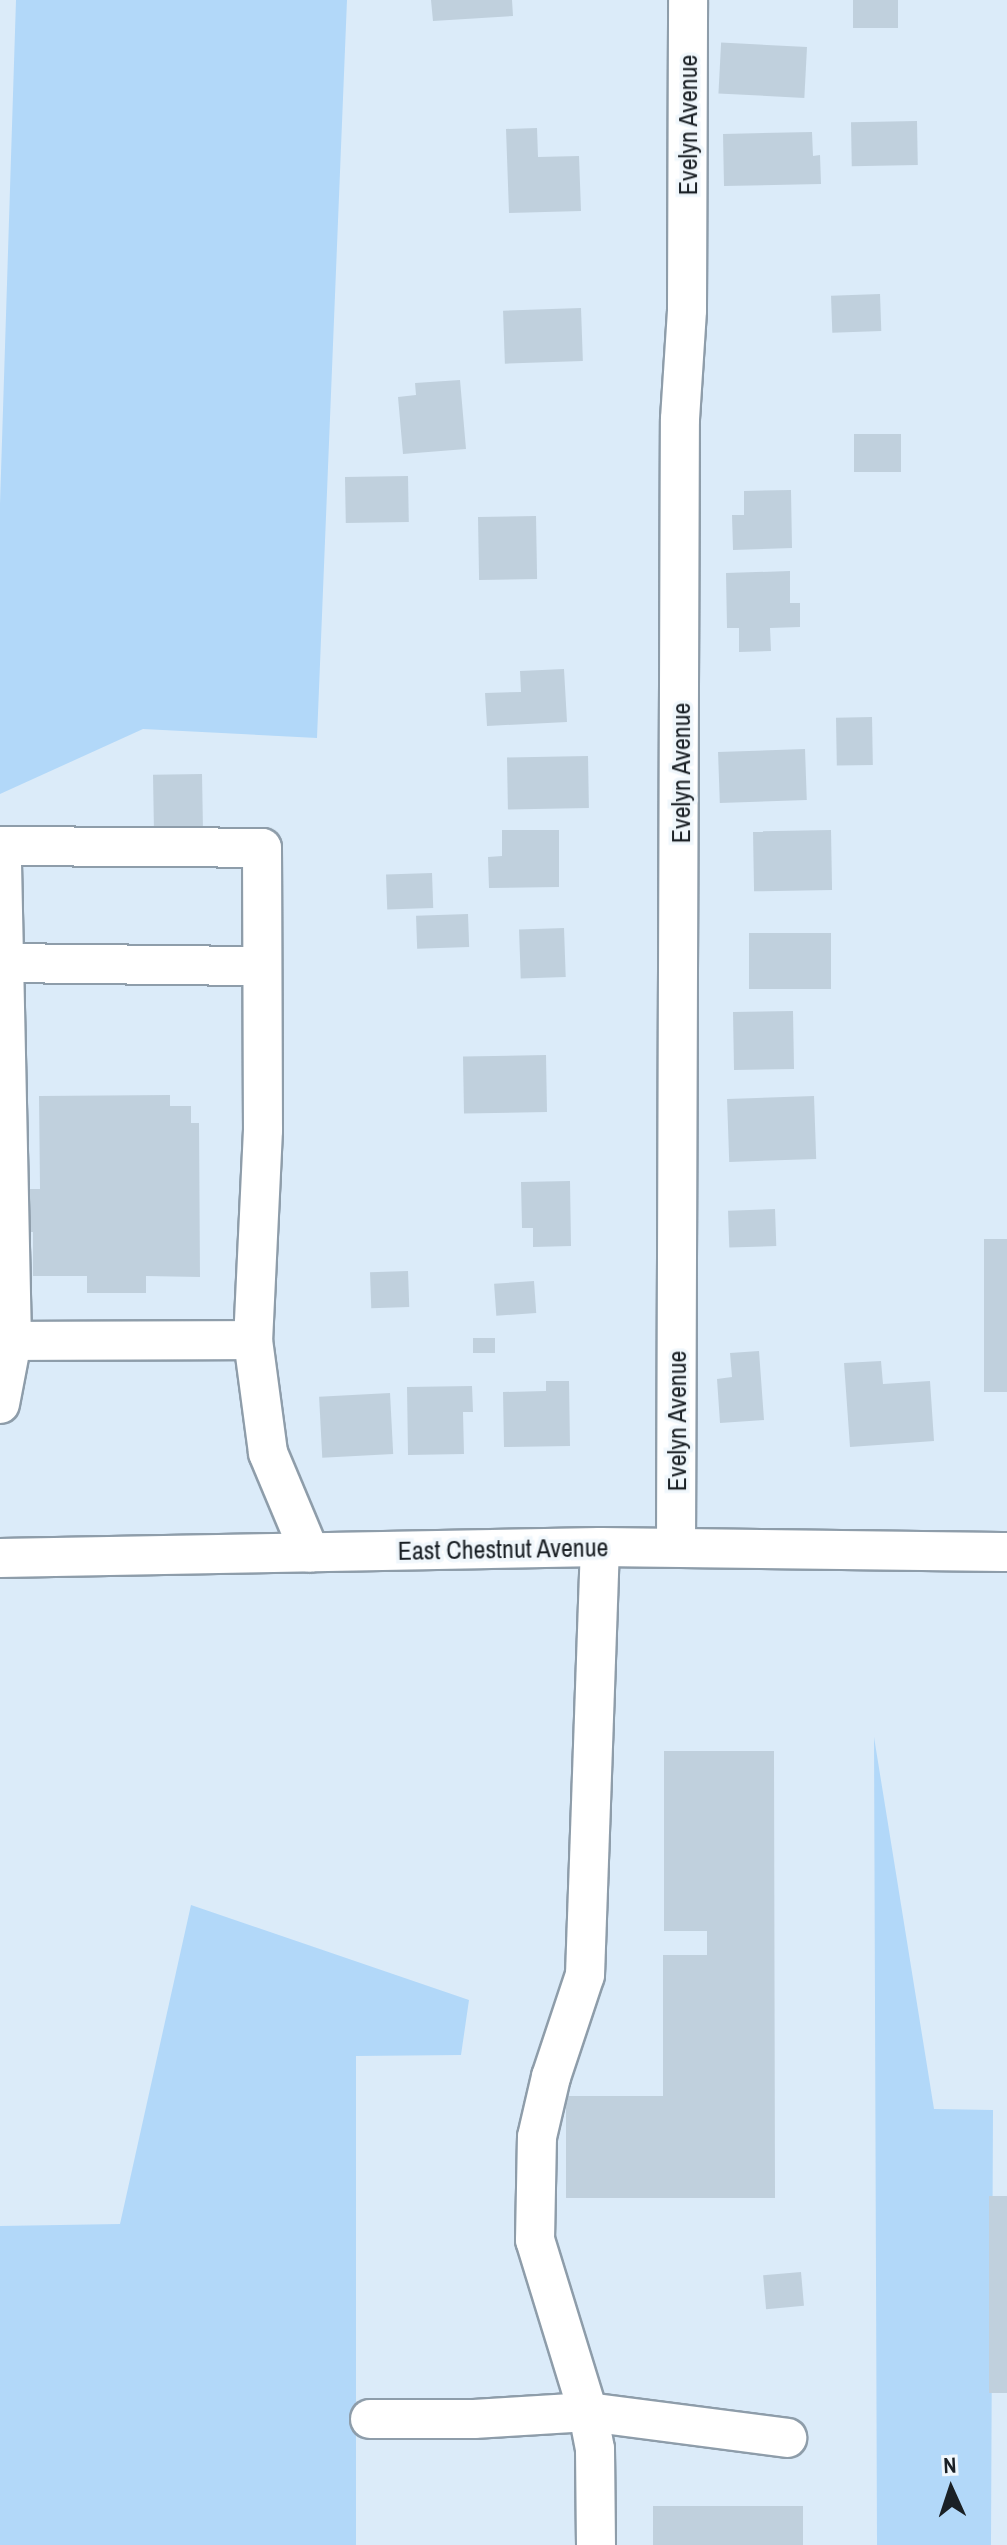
<!DOCTYPE html>
<html>
<head>
<meta charset="utf-8">
<style>
	body { margin:0 }
	#map { position:relative; width:1007px; height:2545px; overflow:hidden; background:#dbebf9; font-family:"Archivo Narrow",sans-serif }
	div>[style] { position:absolute }
	[style*='--x'] { left:calc(var(--x)*1px); top:calc(var(--y)*1px); width:calc(var(--w)*1px); rotate:calc(var(--a)*1deg) }
	.green>* { inset:0; background:#b2d8f9 }
	.building>* { inset:0; background:#c0d0dd; transform-origin:0 0 }
	.roads { filter:drop-shadow(2px 0 #8e9daa) drop-shadow(-2px 0 #8e9daa) drop-shadow(0 2px #8e9daa) drop-shadow(0 -2px #8e9daa) }
	.minor>* { height:38px; margin:-19px; padding:0 19px; transform-origin:19px; border-radius:19px; background:#fff }
	span { translate:-50% -50%; white-space:nowrap; text-align:center; line-height:1.15; -webkit-text-stroke:7px #f0f7fc; paint-order:stroke }
	.street-label { font-size:26px; color:#1a2025 }
	.north { position:absolute; left:911px; top:2449px; width:80px; height:80px; -webkit-text-stroke:6px #f0f7fc; paint-order:stroke; rotate:357deg; font-size:22px; font-weight:700; line-height:32px; text-align:center; color:#1a2025 }
	.north::after { content:''; display:block; margin:auto; width:28px; height:36px; background:#1a2025; clip-path:polygon(50% 0,100% 100%,50% 72%,0 100%) }
</style>
</head>
<body>
<div id="map">
	<div class="green">
		<div style="clip-path:polygon(16px 0,347px 0,317px 738px,143px 729px,0 794px,0 504px)"></div>
		<div style="clip-path:polygon(874px 1737px,934px 2109px,993px 2110px,991px 2545px,877px 2545px)"></div>
		<div style="clip-path:polygon(191px 1905px,469px 2000px,461px 2055px,356px 2056px,356px 2545px,0 2545px,0 2226px,120px 2224px)"></div>
	</div>
	<div class="building">
		<div style="clip-path:polygon(431px 0,512px 0,513px 16px,433px 21px)"></div>
		<div style="left:853px;top:0;width:45px;height:28px"></div>
		<div style="left:807px;top:47px;width:51px;height:86px;rotate:93deg"></div>
		<div style="left:917px;top:121px;width:44px;height:66px;rotate:89deg"></div>
		<div style="clip-path:polygon(537px 128px,538px 157px,579px 156px,581px 211px,509px 213px,506px 129px)"></div>
		<div style="clip-path:polygon(812px 132px,813px 156px,820px 155px,821px 184px,724px 186px,723px 134px)"></div>
		<div style="left:880px;top:294px;width:37px;height:49px;rotate:88deg"></div>
		<div style="left:581px;top:308px;width:53px;height:78px;rotate:88deg"></div>
		<div style="clip-path:polygon(460px 380px,466px 449px,403px 454px,398px 397px,416px 395px,415px 383px)"></div>
		<div style="left:901px;top:434px;width:38px;height:47px;rotate:90deg"></div>
		<div style="left:408px;top:476px;width:46px;height:63px;rotate:89deg"></div>
		<div style="clip-path:polygon(791px 490px,792px 548px,733px 550px,732px 515px,744px 515px,744px 491px)"></div>
		<div style="left:536px;top:516px;width:63px;height:58px;rotate:89deg"></div>
		<div style="clip-path:polygon(790px 571px,790px 603px,800px 603px,800px 627px,770px 628px,771px 651px,739px 652px,739px 628px,727px 628px,726px 573px)"></div>
		<div style="clip-path:polygon(564px 669px,567px 722px,487px 726px,485px 693px,521px 692px,520px 671px)"></div>
		<div style="left:872px;top:717px;width:48px;height:36px;rotate:89deg"></div>
		<div style="left:805px;top:749px;width:51px;height:87px;rotate:88deg"></div>
		<div style="left:588px;top:756px;width:52px;height:81px;rotate:89deg"></div>
		<div style="left:202px;top:774px;width:55px;height:49px;rotate:89deg"></div>
		<div style="clip-path:polygon(502px 830px,559px 830px,559px 887px,489px 888px,488px 857px,502px 856px)"></div>
		<div style="left:831px;top:830px;width:60px;height:78px;rotate:89deg"></div>
		<div style="left:432px;top:873px;width:35px;height:46px;rotate:88deg"></div>
		<div style="left:468px;top:914px;width:33px;height:52px;rotate:88deg"></div>
		<div style="left:564px;top:928px;width:49px;height:45px;rotate:88deg"></div>
		<div style="left:831px;top:933px;width:56px;height:82px;rotate:90deg"></div>
		<div style="left:793px;top:1011px;width:58px;height:60px;rotate:89deg"></div>
		<div style="left:546px;top:1055px;width:57px;height:83px;rotate:89deg"></div>
		<div style="clip-path:polygon(170px 1095px,170px 1106px,191px 1106px,191px 1123px,199px 1123px,200px 1277px,146px 1276px,146px 1293px,87px 1293px,87px 1276px,33px 1276px,33px 1232px,15px 1232px,15px 1189px,40px 1189px,39px 1096px)"></div>
		<div style="left:814px;top:1096px;width:63px;height:87px;rotate:88deg"></div>
		<div style="clip-path:polygon(570px 1181px,571px 1246px,533px 1247px,533px 1228px,522px 1228px,521px 1182px)"></div>
		<div style="left:775px;top:1209px;width:37px;height:47px;rotate:88deg"></div>
		<div style="left:984px;top:1239px;width:23px;height:153px"></div>
		<div style="left:408px;top:1271px;width:36px;height:38px;rotate:88deg"></div>
		<div style="left:534px;top:1281px;width:32px;height:40px;rotate:86deg"></div>
		<div style="left:473px;top:1338px;width:22px;height:15px"></div>
		<div style="clip-path:polygon(759px 1351px,764px 1420px,720px 1423px,717px 1379px,732px 1377px,730px 1353px)"></div>
		<div style="clip-path:polygon(881px 1361px,883px 1384px,930px 1381px,934px 1441px,850px 1447px,844px 1363px)"></div>
		<div style="clip-path:polygon(546px 1381px,569px 1381px,570px 1446px,504px 1447px,503px 1392px,546px 1391px)"></div>
		<div style="clip-path:polygon(472px 1386px,473px 1412px,463px 1412px,464px 1454px,408px 1455px,407px 1387px)"></div>
		<div style="left:390px;top:1393px;width:61px;height:71px;rotate:87deg"></div>
		<div style="clip-path:polygon(664px 1751px,774px 1751px,775px 2198px,566px 2198px,566px 2096px,663px 2096px,663px 1955px,707px 1955px,707px 1931px,664px 1931px)"></div>
		<div style="left:1007px;top:2196px;width:197px;height:18px;rotate:90deg"></div>
		<div style="left:801px;top:2272px;width:34px;height:38px;rotate:85deg"></div>
		<div style="left:803px;top:2506px;width:39px;height:150px;rotate:90deg"></div>
	</div>
	<div class="roads">
		<div class="minor">
			<div style="--x:4;--y:963;--w:258;--a:0.7"></div>
			<div style="--x:12;--y:1341;--w:241;--a:-0.2"></div>
			<div style="--x:0;--y:1404;--w:64;--a:-79.2"></div>
			<div style="--x:12;--y:1341;--w:495;--a:-91.2"></div>
			<div style="--x:2;--y:846;--w:260;--a:0.4"></div>
			<div style="--x:262;--y:848;--w:282;--a:89.8"></div>
			<div style="--x:263;--y:1130;--w:210;--a:92.7"></div>
			<div style="--x:253;--y:1340;--w:114;--a:82.4"></div>
			<div style="--x:268;--y:1453;--w:108;--a:67.2"></div>
			<div style="--x:676;--y:1546;--w:1127;--a:-89.8"></div>
			<div style="--x:680;--y:419;--w:109;--a:-86.3"></div>
			<div style="--x:687;--y:310;--w:310;--a:-89.8"></div>
			<div style="--x:0;--y:1558;--w:600;--a:-1.05"></div>
			<div style="--x:600;--y:1547;--w:407;--a:0.7"></div>
			<div style="--x:370;--y:2419;--w:104;--a:0"></div>
			<div style="--x:474;--y:2419;--w:114;--a:-3.5"></div>
			<div style="--x:588;--y:2412;--w:201;--a:7.4"></div>
			<div style="--x:596;--y:2545;--w:96;--a:-90.6"></div>
			<div style="--x:595;--y:2449;--w:38;--a:-101"></div>
			<div style="--x:588;--y:2412;--w:180;--a:-107.1"></div>
			<div style="--x:535;--y:2240;--w:103;--a:-88.9"></div>
			<div style="--x:537;--y:2137;--w:62;--a:-76.9"></div>
			<div style="--x:551;--y:2077;--w:108;--a:-71.6"></div>
			<div style="--x:585;--y:1975;--w:428;--a:-88"></div>
		</div>
	</div>
	<div class="street-label">
		<span style="left:688px;top:125px;rotate:-90deg">Evelyn Avenue</span>
		<span style="left:681px;top:773px;rotate:-90deg">Evelyn Avenue</span>
		<span style="left:677px;top:1421px;rotate:-90deg">Evelyn Avenue</span>
		<span style="left:503px;top:1549px;rotate:-1deg">East Chestnut Avenue</span>
	</div>
	<div class="north">N</div>
</div>
</body>
</html>
